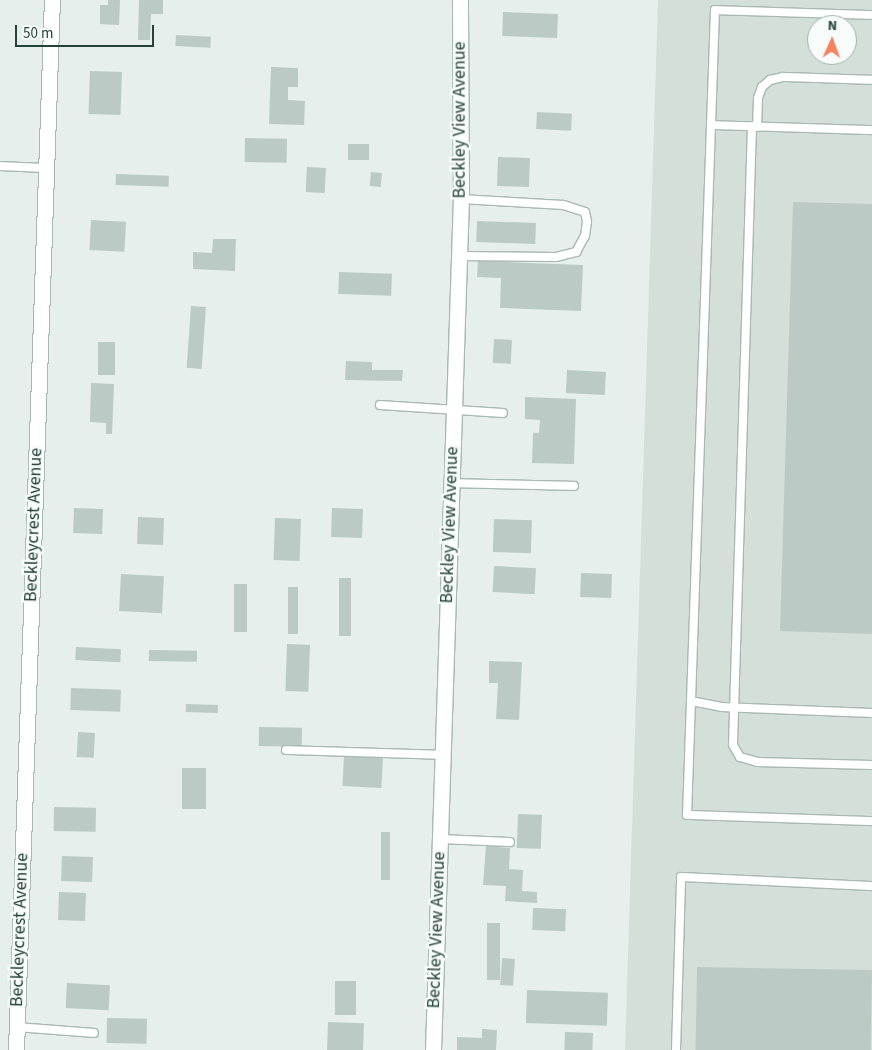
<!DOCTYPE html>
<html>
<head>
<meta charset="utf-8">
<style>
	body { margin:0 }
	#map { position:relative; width:872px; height:1050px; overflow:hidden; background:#e6efeb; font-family:"Source Sans 3",sans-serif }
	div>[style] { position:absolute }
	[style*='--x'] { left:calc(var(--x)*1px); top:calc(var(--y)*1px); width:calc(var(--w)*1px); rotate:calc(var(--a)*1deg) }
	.built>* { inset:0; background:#d4dfda }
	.building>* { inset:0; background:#bbcac4; transform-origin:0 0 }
	.roads { filter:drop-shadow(1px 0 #a8b8b2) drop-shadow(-1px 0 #a8b8b2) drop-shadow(0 1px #a8b8b2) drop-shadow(0 -1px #a8b8b2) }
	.service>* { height:8px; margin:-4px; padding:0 4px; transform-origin:4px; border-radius:4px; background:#fff }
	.minor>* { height:15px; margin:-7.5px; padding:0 7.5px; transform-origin:7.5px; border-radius:7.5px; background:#fff }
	span { translate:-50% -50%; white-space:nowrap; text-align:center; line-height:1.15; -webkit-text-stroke:5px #f7fbf9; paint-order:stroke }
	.street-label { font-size:18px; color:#24423a }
	.north { position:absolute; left:807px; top:15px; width:50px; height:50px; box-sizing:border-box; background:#f7fbf9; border:1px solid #a3b1ad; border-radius:50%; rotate:2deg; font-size:14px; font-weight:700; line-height:20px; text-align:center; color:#24423a }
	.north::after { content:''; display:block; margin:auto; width:18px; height:22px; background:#f4845f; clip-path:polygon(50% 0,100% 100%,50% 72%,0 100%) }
	.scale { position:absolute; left:15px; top:25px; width:139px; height:22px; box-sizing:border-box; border:2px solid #24423a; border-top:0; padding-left:6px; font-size:15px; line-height:18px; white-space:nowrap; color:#24423a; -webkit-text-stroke:4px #f7fbf9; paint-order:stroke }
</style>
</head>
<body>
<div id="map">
	<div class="built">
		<div style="clip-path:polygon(evenodd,658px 0,872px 0,872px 1050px,625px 1050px,658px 0,817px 25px,847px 25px,847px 55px,817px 55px,817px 25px)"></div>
	</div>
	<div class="building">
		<div style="clip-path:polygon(108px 0,120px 0,119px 25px,100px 24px,100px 5px,108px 5px)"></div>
		<div style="clip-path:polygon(139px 0,163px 0,163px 14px,151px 14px,150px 40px,138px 40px)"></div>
		<div style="left:503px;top:12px;width:55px;height:24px;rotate:2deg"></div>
		<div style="left:176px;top:35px;width:35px;height:11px;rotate:3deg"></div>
		<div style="clip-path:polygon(271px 67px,298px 68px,298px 87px,288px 87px,288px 100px,305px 101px,304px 125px,269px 124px)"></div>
		<div style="left:90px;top:71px;width:32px;height:43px;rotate:2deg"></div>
		<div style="left:537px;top:112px;width:35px;height:17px;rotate:3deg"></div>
		<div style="left:245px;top:138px;width:42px;height:24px;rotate:1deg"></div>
		<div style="left:348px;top:144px;width:21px;height:16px"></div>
		<div style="left:498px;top:157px;width:32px;height:29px;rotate:2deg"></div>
		<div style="left:307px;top:167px;width:19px;height:25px;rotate:3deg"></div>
		<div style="left:371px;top:172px;width:11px;height:14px;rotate:5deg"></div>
		<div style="left:116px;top:174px;width:53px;height:11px;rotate:2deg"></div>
		<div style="clip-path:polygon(793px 202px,872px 204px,872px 634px,780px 631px)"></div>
		<div style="left:91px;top:220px;width:35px;height:30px;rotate:3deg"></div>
		<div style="left:477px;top:221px;width:59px;height:21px;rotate:2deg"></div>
		<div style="clip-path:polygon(213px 239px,236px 239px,235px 271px,193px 269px,193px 252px,212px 253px)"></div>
		<div style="clip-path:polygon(478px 261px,583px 265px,581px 311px,500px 308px,501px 278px,477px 277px)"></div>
		<div style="left:339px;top:272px;width:53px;height:22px;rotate:2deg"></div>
		<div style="left:191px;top:306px;width:15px;height:62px;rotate:4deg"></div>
		<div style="left:494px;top:339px;width:18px;height:24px;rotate:3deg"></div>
		<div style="left:98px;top:342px;width:17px;height:33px"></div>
		<div style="clip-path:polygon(346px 361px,372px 362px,372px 370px,403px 370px,402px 381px,345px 380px)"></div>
		<div style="left:567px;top:370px;width:39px;height:23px;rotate:3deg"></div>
		<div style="clip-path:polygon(91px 383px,114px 384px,112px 434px,106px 434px,106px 423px,90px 422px)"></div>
		<div style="clip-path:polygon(525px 397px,576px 399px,574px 464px,532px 463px,533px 433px,539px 433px,540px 420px,525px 419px)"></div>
		<div style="left:74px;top:508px;width:29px;height:25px;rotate:2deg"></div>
		<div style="left:332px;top:508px;width:31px;height:29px;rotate:2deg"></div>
		<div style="left:138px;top:517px;width:26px;height:27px;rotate:2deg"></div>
		<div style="left:275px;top:518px;width:26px;height:42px;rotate:2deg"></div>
		<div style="left:494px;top:519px;width:38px;height:33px;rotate:2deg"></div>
		<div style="left:494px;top:566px;width:42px;height:26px;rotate:3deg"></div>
		<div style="left:581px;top:573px;width:31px;height:24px;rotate:2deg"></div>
		<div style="left:121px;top:574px;width:43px;height:37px;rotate:3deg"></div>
		<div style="left:339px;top:578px;width:12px;height:58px"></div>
		<div style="left:234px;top:584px;width:13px;height:48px"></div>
		<div style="left:288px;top:587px;width:10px;height:47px"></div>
		<div style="left:287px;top:644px;width:23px;height:47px;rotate:2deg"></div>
		<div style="left:76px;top:647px;width:45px;height:13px;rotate:3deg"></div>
		<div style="left:149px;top:650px;width:48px;height:11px;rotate:1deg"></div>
		<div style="clip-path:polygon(489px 661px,522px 662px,519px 720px,496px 719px,498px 683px,489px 683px)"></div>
		<div style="left:71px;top:688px;width:50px;height:22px;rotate:2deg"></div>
		<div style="left:186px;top:704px;width:32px;height:8px;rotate:2deg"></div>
		<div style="left:259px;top:727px;width:43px;height:19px;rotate:1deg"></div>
		<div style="left:78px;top:732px;width:17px;height:25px;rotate:3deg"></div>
		<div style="left:344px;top:756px;width:39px;height:30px;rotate:3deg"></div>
		<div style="left:182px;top:768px;width:24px;height:41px"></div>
		<div style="left:54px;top:807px;width:42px;height:24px;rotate:1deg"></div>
		<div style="left:518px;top:814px;width:24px;height:34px;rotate:2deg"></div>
		<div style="left:381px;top:832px;width:9px;height:48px"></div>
		<div style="clip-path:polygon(486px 846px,510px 848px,509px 869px,523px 870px,522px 891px,537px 892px,537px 903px,505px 901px,506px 886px,483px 885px)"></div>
		<div style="left:62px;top:856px;width:31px;height:25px;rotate:2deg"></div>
		<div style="left:59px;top:892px;width:27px;height:28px;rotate:2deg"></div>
		<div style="left:533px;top:908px;width:33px;height:22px;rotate:2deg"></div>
		<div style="left:487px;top:923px;width:13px;height:57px"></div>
		<div style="left:502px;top:958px;width:13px;height:27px;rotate:4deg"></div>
		<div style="left:697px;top:967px;width:175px;height:83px;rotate:1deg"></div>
		<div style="left:335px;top:981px;width:21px;height:34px"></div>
		<div style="left:67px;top:983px;width:43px;height:25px;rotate:3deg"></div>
		<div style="left:527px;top:990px;width:81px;height:33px;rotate:2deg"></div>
		<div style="left:107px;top:1018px;width:40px;height:25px;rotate:1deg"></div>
		<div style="left:328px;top:1022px;width:36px;height:28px;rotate:2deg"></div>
		<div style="clip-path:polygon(482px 1029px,497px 1030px,496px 1050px,457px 1050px,457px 1037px,482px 1038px)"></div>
		<div style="left:565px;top:1032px;width:28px;height:18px;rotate:2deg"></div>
	</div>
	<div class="roads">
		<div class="service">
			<div style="--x:872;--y:15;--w:157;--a:-178.2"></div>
			<div style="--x:715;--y:10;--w:805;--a:91.99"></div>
			<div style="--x:687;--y:815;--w:185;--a:1.9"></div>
			<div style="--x:711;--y:125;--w:161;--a:1.8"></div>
			<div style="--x:752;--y:126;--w:619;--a:91.76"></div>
			<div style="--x:733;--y:745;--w:14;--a:60"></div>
			<div style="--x:740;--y:757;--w:18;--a:16"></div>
			<div style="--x:757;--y:762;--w:115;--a:1.5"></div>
			<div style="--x:757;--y:127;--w:29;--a:-88"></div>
			<div style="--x:758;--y:98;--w:12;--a:-70"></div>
			<div style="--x:762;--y:87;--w:11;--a:-41"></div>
			<div style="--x:770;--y:80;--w:13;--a:-13"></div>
			<div style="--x:783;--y:77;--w:89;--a:1.9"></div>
			<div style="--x:0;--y:166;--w:46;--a:2.5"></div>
			<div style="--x:459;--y:256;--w:97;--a:0.6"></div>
			<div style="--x:556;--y:257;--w:21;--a:-14"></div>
			<div style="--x:576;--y:252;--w:18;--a:-61"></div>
			<div style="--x:585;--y:236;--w:15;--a:-82"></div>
			<div style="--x:587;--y:221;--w:9;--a:-103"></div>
			<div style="--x:585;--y:212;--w:23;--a:-162"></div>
			<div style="--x:563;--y:205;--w:102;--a:-176.6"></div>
			<div style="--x:380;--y:405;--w:123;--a:3.7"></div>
			<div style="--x:451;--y:483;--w:123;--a:1.4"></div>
			<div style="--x:691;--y:701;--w:31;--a:11"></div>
			<div style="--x:721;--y:707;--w:151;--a:2.3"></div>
			<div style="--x:286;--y:750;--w:157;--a:1.8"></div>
			<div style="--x:440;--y:839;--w:70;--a:2.5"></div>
			<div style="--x:17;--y:1027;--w:77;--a:4.5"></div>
			<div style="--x:676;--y:1050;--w:173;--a:-88.3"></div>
			<div style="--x:681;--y:877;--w:191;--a:2.7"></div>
		</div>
		<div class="minor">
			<div style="--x:16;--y:1050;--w:1051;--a:-88.04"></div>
			<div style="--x:433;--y:1050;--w:851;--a:-88.12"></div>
			<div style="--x:461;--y:199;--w:199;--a:-90.3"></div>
		</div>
	</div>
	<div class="street-label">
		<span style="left:460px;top:120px;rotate:-90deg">Beckley View Avenue</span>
		<span style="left:34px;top:525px;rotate:-88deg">Beckleycrest Avenue</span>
		<span style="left:450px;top:525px;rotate:-88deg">Beckley View Avenue</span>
		<span style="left:20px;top:930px;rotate:-88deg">Beckleycrest Avenue</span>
		<span style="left:437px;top:930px;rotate:-88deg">Beckley View Avenue</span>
	</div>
	<div class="north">N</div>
	<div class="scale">50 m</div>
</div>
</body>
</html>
